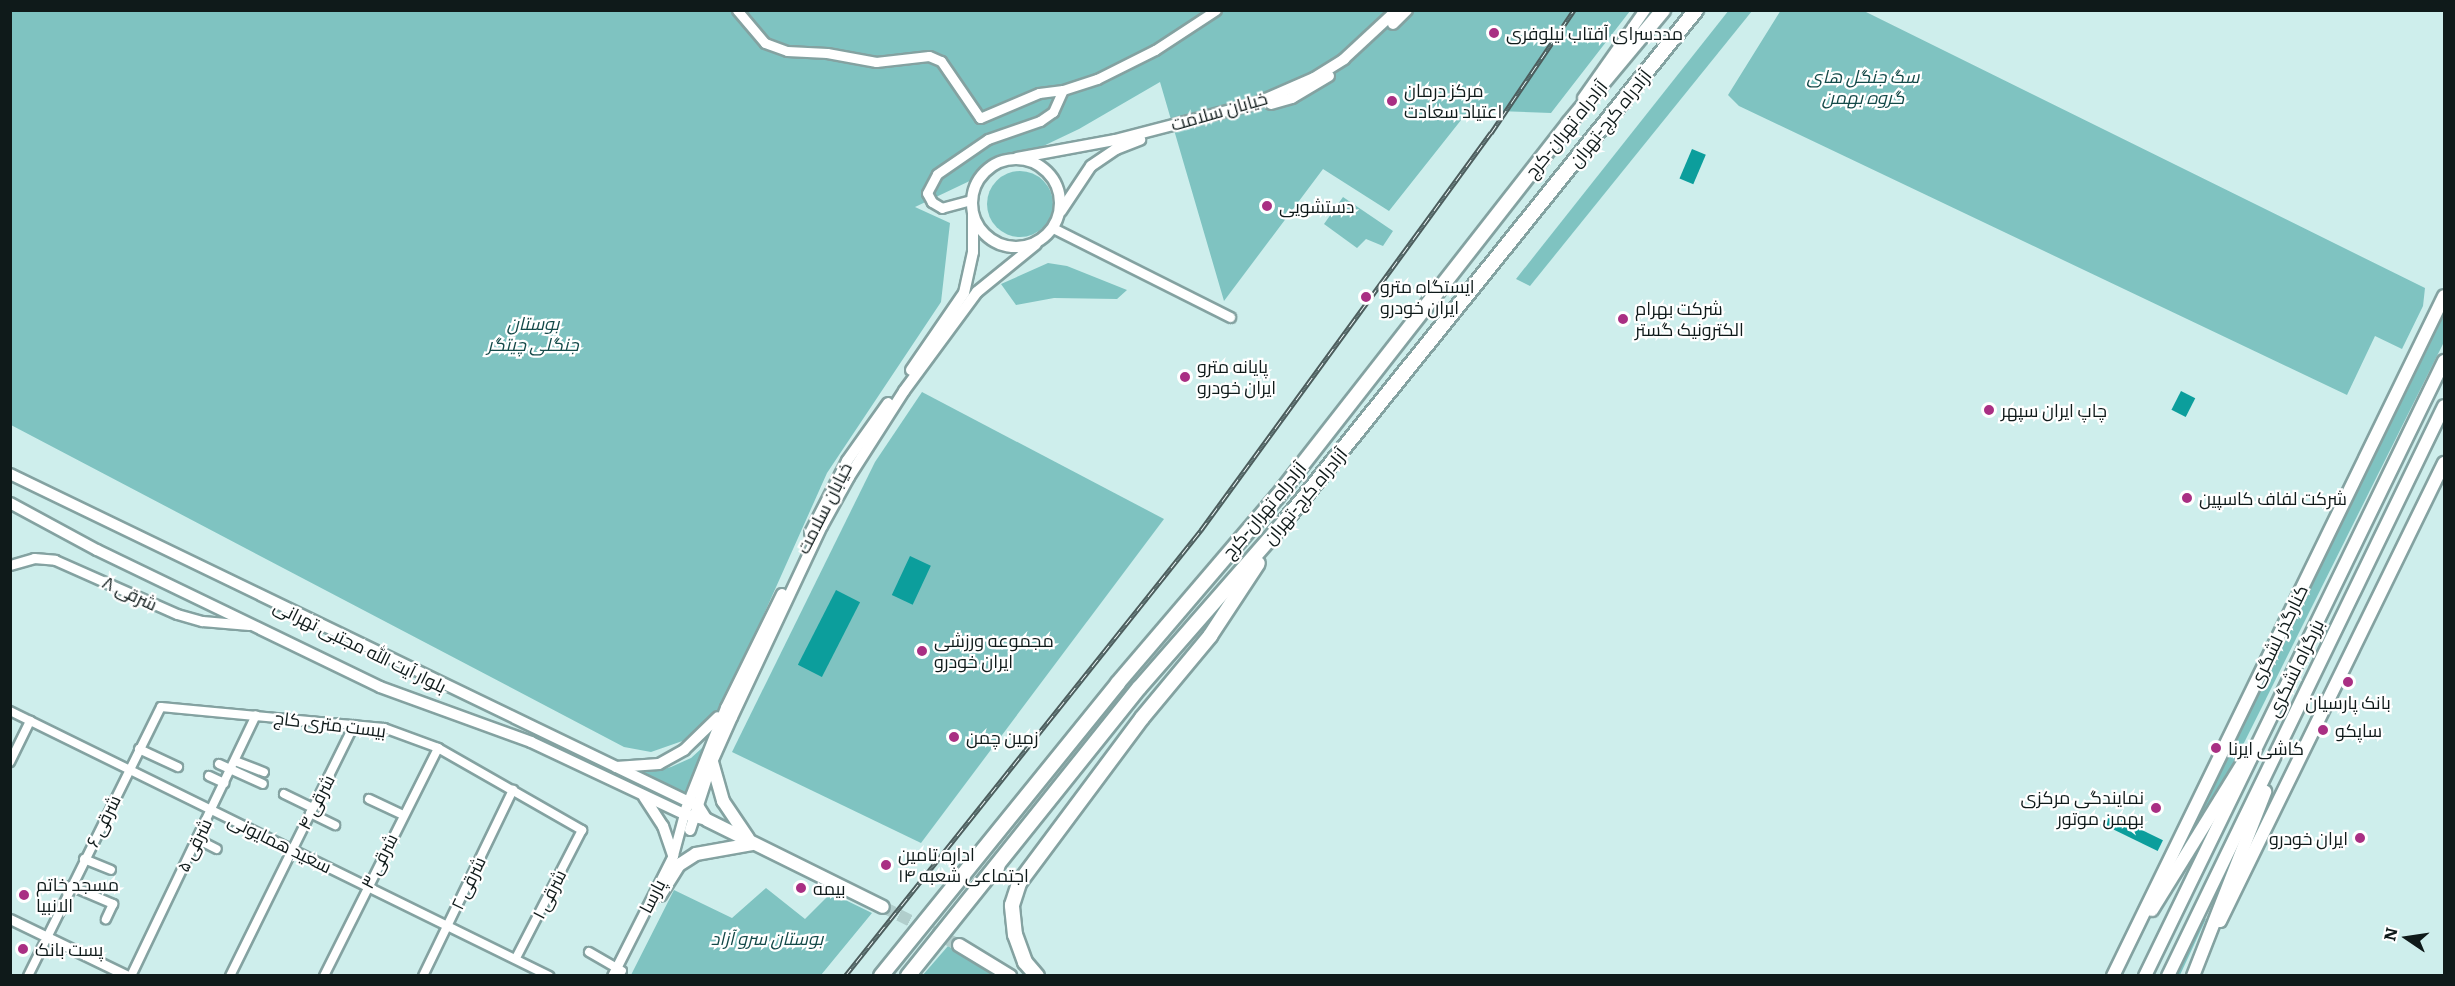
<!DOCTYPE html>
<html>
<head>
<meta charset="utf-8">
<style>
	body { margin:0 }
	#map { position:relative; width:2455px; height:986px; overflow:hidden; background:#ceeeec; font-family:Literata,Cairo,serif }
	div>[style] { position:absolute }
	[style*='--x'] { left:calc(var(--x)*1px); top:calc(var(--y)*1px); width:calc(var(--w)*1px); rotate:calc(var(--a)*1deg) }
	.green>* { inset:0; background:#7fc3c1 }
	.round { border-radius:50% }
	.water>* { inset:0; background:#0c9e9c; transform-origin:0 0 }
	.primary-tunnel>* { height:12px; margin-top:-6px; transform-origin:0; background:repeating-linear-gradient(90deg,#b1cecc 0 12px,transparent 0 18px) }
	.roads { filter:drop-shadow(2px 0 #84a2a1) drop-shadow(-2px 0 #84a2a1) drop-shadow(0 2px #84a2a1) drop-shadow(0 -2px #84a2a1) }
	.minor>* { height:8px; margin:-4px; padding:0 4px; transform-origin:4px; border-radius:4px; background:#fff }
	.tertiary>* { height:9px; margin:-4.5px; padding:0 4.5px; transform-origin:4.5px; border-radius:4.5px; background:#fff }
	.secondary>* { height:10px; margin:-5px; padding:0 5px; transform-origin:5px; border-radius:5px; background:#fff }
	.secondary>.ring { margin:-5px; padding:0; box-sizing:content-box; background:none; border:10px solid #fff; border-radius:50% }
	.primary>* { height:12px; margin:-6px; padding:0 6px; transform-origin:6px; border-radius:6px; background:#fff }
	.trunk>* { height:12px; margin:-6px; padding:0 6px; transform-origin:6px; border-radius:6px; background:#fff }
	.motorway>* { height:14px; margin:-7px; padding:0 7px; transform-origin:7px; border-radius:7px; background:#fff }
	.rail>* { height:5px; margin-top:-2.5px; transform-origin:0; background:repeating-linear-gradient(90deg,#fff 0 9px,#4c5d5d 0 18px); box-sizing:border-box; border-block:2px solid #4c5d5d }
	.dots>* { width:16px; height:16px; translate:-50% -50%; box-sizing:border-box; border:3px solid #fff; border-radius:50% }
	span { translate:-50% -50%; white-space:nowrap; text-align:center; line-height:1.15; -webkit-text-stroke:4.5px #fff; paint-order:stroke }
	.poi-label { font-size:18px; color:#0f1a1a }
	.left { translate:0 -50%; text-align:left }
	.right { translate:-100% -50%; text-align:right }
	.park-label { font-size:18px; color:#144a49; font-style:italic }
	.street-label { font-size:18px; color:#0f1a1a }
	.frame { position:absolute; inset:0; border:12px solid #0f1a1a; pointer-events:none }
	.north { position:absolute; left:2377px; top:908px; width:60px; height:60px; -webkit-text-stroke:4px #fff; paint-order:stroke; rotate:283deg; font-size:16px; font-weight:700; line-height:24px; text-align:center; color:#0f1a1a }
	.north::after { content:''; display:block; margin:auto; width:21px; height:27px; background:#0f1a1a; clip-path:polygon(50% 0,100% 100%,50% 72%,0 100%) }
</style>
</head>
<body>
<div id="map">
	<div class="green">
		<div style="clip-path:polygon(1729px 10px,1752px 11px,1530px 286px,1516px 279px)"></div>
		<div style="clip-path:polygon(1781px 10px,1864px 11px,2425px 288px,2423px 306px,2402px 349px,2375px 336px,2347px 395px,1739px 106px,1728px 95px)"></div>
		<div style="clip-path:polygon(10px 11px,1630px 11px,1551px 113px,1469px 110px,1389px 211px,1323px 169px,1224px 301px,1160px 82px,1079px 129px,915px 207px,950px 223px,941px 302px,827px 473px,722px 708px,691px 738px,651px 752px,624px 747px,11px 425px)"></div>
		<div class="round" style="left:987px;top:171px;width:66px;height:66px"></div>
		<div style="clip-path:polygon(1343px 197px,1393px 231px,1383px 246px,1366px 239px,1357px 248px,1324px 224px)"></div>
		<div style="clip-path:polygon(1048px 263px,1067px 266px,1127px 290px,1117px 299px,1054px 298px,1016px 305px,1001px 284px)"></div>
		<div style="clip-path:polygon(2444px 315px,2444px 342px,2216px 799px,2169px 878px)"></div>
		<div style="clip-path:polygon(922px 392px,1164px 519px,921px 843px,732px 752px,875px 462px)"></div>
		<div style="clip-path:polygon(712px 739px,685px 794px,631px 771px,651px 772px,671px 767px,691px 758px)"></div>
		<div style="clip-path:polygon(766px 888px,805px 919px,831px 893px,872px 913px,821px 975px,631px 975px,674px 890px,732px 918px)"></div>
		<div style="clip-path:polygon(2199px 916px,2206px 919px,2180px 975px,2174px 976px)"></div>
		<div style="clip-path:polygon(948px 946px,999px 975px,922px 976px)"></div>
	</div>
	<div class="water">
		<div style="left:1692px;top:149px;width:15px;height:32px;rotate:23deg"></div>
		<div style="left:2181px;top:391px;width:16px;height:21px;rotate:27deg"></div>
		<div style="left:910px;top:556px;width:23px;height:43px;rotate:25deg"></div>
		<div style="left:836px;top:590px;width:27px;height:84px;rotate:27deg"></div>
		<div style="left:2109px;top:814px;width:60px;height:12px;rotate:26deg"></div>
	</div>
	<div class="primary-tunnel">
		<div style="--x:883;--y:907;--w:85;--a:26.6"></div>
	</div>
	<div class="roads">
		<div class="minor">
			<div style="--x:10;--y:711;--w:601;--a:26.18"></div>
			<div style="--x:139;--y:749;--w:43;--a:24.8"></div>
			<div style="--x:235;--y:761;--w:31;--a:21"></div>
			<div style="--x:10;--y:762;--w:46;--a:-64"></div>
			<div style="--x:219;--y:764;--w:48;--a:24.4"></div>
			<div style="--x:209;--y:776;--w:17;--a:25"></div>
			<div style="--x:284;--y:794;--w:32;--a:26"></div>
			<div style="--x:369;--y:799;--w:38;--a:25"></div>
			<div style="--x:310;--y:813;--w:28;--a:26"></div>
			<div style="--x:197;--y:839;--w:22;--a:27"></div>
			<div style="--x:84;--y:859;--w:29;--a:22"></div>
			<div style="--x:71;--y:886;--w:46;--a:23.2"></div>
			<div style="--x:113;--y:904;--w:17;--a:115"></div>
			<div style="--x:589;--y:952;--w:38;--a:30"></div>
			<div style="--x:28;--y:976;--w:300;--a:-63.7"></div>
			<div style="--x:161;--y:707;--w:224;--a:5.4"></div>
			<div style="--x:384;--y:728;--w:58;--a:20.3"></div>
			<div style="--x:438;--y:748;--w:166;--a:29.7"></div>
			<div style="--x:582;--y:830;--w:144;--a:117.3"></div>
			<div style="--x:131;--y:976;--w:289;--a:-64.4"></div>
			<div style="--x:230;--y:976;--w:280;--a:-63.7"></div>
			<div style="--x:324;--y:976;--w:255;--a:-63.4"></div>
			<div style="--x:423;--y:976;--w:207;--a:-64.2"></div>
		</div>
		<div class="tertiary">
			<div style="--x:737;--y:10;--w:43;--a:49.7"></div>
			<div style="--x:765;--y:43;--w:23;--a:20"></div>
			<div style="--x:787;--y:51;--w:40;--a:2.9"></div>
			<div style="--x:827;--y:53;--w:50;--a:10.4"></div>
			<div style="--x:876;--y:62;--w:53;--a:-6.5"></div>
			<div style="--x:929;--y:56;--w:13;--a:23"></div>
			<div style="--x:941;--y:61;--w:69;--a:55.6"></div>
			<div style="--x:980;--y:118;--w:64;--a:-23"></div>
			<div style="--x:1039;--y:93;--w:24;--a:-7"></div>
			<div style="--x:1063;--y:90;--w:36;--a:-18"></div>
			<div style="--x:1097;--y:79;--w:65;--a:-26.6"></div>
			<div style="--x:1155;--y:50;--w:73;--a:-33.3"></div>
			<div style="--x:971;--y:200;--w:30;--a:165"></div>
			<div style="--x:942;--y:208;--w:12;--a:-149"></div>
			<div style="--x:932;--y:202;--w:10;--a:-119"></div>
			<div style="--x:927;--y:193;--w:21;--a:-62"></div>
			<div style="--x:937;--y:174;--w:62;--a:-34.5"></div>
			<div style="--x:988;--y:139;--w:55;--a:-19.1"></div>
			<div style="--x:1040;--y:121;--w:16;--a:-35"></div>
			<div style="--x:1053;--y:112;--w:24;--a:-66"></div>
			<div style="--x:1055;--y:229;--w:196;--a:26.7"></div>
			<div style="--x:10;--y:565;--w:25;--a:-16"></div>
			<div style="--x:34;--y:558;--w:21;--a:5"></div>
			<div style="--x:55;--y:560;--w:133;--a:23.9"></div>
			<div style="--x:177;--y:614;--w:26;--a:16"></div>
			<div style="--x:202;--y:621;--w:47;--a:4.9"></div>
			<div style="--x:10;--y:919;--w:131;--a:25.8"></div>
			<div style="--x:612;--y:976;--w:136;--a:-63.2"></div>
			<div style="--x:673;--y:855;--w:42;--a:-75"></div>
		</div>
		<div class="secondary">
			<div style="--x:1393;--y:24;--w:20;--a:-45"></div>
			<div style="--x:1583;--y:98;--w:108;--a:-54.8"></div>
			<div style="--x:1271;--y:104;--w:22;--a:-16"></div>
			<div style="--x:1292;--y:98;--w:43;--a:-30.7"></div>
			<div style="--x:1017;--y:158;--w:100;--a:-10.4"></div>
			<div style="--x:1115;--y:140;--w:144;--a:-14.5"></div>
			<div style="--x:1254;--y:104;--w:65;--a:-23.4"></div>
			<div style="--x:1314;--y:78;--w:36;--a:-32"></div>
			<div style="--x:1344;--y:59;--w:72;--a:-42.8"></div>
			<div class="ring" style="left:972px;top:159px;width:78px;height:78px"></div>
			<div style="--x:1061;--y:211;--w:54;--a:-56.3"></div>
			<div style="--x:1091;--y:166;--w:30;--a:-34"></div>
			<div style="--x:1116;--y:149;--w:26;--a:-21"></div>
			<div style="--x:911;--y:370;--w:93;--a:-55.5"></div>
			<div style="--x:964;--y:293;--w:42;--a:-77.6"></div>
			<div style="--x:973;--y:252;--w:38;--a:-90"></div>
			<div style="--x:10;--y:474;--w:765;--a:25.79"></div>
			<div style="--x:699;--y:807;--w:15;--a:58"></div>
			<div style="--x:10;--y:503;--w:99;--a:28.4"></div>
			<div style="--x:97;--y:550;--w:314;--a:25.8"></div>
			<div style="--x:380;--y:687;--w:161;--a:20"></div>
			<div style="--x:531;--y:742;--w:169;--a:25.2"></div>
			<div style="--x:684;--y:814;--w:24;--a:15"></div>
			<div style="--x:810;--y:533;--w:81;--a:-62.8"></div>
			<div style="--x:847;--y:461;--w:71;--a:-54.7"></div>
			<div style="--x:616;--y:767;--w:43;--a:-4"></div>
			<div style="--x:659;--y:764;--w:29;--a:-29"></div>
			<div style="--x:684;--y:750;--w:47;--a:-44.1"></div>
			<div style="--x:644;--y:797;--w:35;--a:57"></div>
			<div style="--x:663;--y:826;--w:31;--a:71"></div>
			<div style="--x:686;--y:809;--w:109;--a:-68.4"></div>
			<div style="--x:726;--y:708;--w:127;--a:-63.8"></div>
			<div style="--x:690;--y:830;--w:71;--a:-72.1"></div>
			<div style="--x:712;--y:762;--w:49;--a:-66"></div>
			<div style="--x:732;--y:717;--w:211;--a:-64.8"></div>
			<div style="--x:822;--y:526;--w:56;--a:-61.1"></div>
			<div style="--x:849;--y:477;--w:102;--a:-57.4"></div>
			<div style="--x:904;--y:391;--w:123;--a:-53.6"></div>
			<div style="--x:977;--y:292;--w:76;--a:-39.1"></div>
		</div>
		<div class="primary">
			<div style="--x:712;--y:762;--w:41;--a:74.2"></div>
			<div style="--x:723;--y:801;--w:45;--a:56"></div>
			<div style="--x:707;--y:820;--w:196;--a:26.3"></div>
			<div style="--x:660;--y:895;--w:36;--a:-58"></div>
			<div style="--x:679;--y:865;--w:20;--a:-33"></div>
			<div style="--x:696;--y:854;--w:57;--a:-10.1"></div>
			<div style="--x:2152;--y:910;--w:185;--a:-58.3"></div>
			<div style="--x:2220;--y:921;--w:510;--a:-63.94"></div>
			<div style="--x:959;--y:945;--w:60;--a:31.3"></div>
			<div style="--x:2113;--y:976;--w:756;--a:-64.04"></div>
		</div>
		<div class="trunk">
			<div style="--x:2145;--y:976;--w:684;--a:-64.07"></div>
			<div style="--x:2168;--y:976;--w:633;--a:-64.16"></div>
			<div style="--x:2193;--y:976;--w:198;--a:-68.6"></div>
		</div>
		<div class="motorway">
			<div style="--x:881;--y:976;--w:377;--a:-51"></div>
			<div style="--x:1118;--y:683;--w:245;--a:-49.5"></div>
			<div style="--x:1277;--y:497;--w:474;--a:-52"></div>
			<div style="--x:1569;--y:123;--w:147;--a:-50.2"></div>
			<div style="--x:908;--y:976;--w:369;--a:-51.3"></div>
			<div style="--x:1139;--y:688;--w:222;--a:-48.8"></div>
			<div style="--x:1285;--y:521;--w:656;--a:-51.19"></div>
			<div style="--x:1037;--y:976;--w:18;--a:-131"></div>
			<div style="--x:1025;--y:962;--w:29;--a:-110"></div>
			<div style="--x:1015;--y:935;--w:30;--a:-96"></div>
			<div style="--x:1012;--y:905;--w:23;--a:-72"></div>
			<div style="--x:1019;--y:883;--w:206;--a:-53.3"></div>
			<div style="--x:1142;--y:718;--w:107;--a:-50.3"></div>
			<div style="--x:1210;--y:636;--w:87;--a:-56.7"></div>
		</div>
	</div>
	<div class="rail">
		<div style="--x:845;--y:976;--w:571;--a:-51.4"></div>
		<div style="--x:1201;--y:530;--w:492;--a:-53.9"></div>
		<div style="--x:1491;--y:133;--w:148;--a:-56"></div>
	</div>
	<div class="dots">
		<div style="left:1494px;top:33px;background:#a92f83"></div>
		<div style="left:1392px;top:101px;background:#a92f83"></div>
		<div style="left:1267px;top:206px;background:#a92f83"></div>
		<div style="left:1366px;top:297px;background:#a92f83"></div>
		<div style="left:1623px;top:319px;background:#a92f83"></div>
		<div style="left:1185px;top:377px;background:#a92f83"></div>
		<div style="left:1989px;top:410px;background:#a92f83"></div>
		<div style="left:2187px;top:498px;background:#a92f83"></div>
		<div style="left:922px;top:651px;background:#a92f83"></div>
		<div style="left:2348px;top:682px;background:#a92f83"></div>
		<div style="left:2323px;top:730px;background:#a92f83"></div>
		<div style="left:954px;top:737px;background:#a92f83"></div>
		<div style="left:2216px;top:748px;background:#a92f83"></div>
		<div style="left:2156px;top:808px;background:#a92f83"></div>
		<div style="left:2360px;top:838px;background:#a92f83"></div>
		<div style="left:886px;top:865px;background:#a92f83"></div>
		<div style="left:801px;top:888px;background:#a92f83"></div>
		<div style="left:24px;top:895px;background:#a92f83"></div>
		<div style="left:23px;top:949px;background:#a92f83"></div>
	</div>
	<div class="poi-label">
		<span class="left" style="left:1506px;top:33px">مددسرای آفتاب نیلوفری</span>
		<span class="left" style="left:1404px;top:101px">مرکز درمان<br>اعتیاد سعادت</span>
		<span class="left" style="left:1279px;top:206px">دستشویی</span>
		<span class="left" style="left:1380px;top:297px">ایستگاه مترو<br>ایران خودرو</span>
		<span class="left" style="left:1635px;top:319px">شرکت بهرام<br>الکترونیک گستر</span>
		<span class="left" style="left:1197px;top:377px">پایانه مترو<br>ایران خودرو</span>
		<span class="left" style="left:2001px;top:410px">چاپ ایران سپهر</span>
		<span class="left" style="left:2199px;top:498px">شرکت لفاف کاسپین</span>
		<span class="left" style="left:934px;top:651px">مجموعه ورزشی<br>ایران خودرو</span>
		<span style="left:2348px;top:702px">بانک پارسیان</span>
		<span class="left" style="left:2335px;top:730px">ساپکو</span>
		<span class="left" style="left:966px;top:737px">زمین چمن</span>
		<span class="left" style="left:2228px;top:748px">کاشی ایرنا</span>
		<span class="right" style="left:2144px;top:808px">نمایندگی مرکزی<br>بهمن موتور</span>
		<span class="right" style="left:2348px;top:838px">ایران خودرو</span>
		<span class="left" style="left:898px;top:865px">اداره تامین<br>اجتماعی شعبه ۱۴</span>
		<span class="left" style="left:36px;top:895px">مسجد خاتم<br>الانبیا</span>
		<span class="left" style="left:813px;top:888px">بیمه</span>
		<span class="left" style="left:35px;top:949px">پست بانک</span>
	</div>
	<div class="park-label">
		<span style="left:1863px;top:87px">سگ جنگل های<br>گروه بهمن</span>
		<span style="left:533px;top:334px">بوستان<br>جنگلی چیتگر</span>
		<span style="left:767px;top:938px">بوستان سرو آزاد</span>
	</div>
	<div class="street-label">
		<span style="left:1219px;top:111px;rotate:-16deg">خیابان سلامت</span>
		<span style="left:1610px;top:118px;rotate:-51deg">آزادراه کرج-تهران</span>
		<span style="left:1566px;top:129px;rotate:-51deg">آزادراه تهران-کرج</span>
		<span style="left:1305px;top:496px;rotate:-50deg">آزادراه کرج-تهران</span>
		<span style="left:824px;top:508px;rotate:-63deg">خیابان سلامت</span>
		<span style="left:1264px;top:510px;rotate:-50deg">آزادراه تهران-کرج</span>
		<span style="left:130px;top:593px;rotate:25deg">۸ شرقی</span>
		<span style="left:2278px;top:636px;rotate:-64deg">کنارگذر لشگری</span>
		<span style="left:360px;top:646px;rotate:26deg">بلوار آیت الله مجتبی تهرانی</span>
		<span style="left:2295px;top:668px;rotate:-64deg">بزرگراه لشگری</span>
		<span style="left:330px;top:724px;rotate:7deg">بیست متری کاج</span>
		<span style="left:316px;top:802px;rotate:-63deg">۴ شرقی</span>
		<span style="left:103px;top:821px;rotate:-64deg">۶ شرقی</span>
		<span style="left:280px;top:843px;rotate:26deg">سعید همایونی</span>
		<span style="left:194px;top:845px;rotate:-64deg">۵ شرقی</span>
		<span style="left:379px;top:861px;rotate:-63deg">۳ شرقی</span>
		<span style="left:468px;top:883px;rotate:-64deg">۲ شرقی</span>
		<span style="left:549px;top:894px;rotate:-63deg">۱ شرقی</span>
		<span style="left:652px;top:896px;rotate:-63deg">پارسا</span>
	</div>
	<div class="frame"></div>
	<div class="north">N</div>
</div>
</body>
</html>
